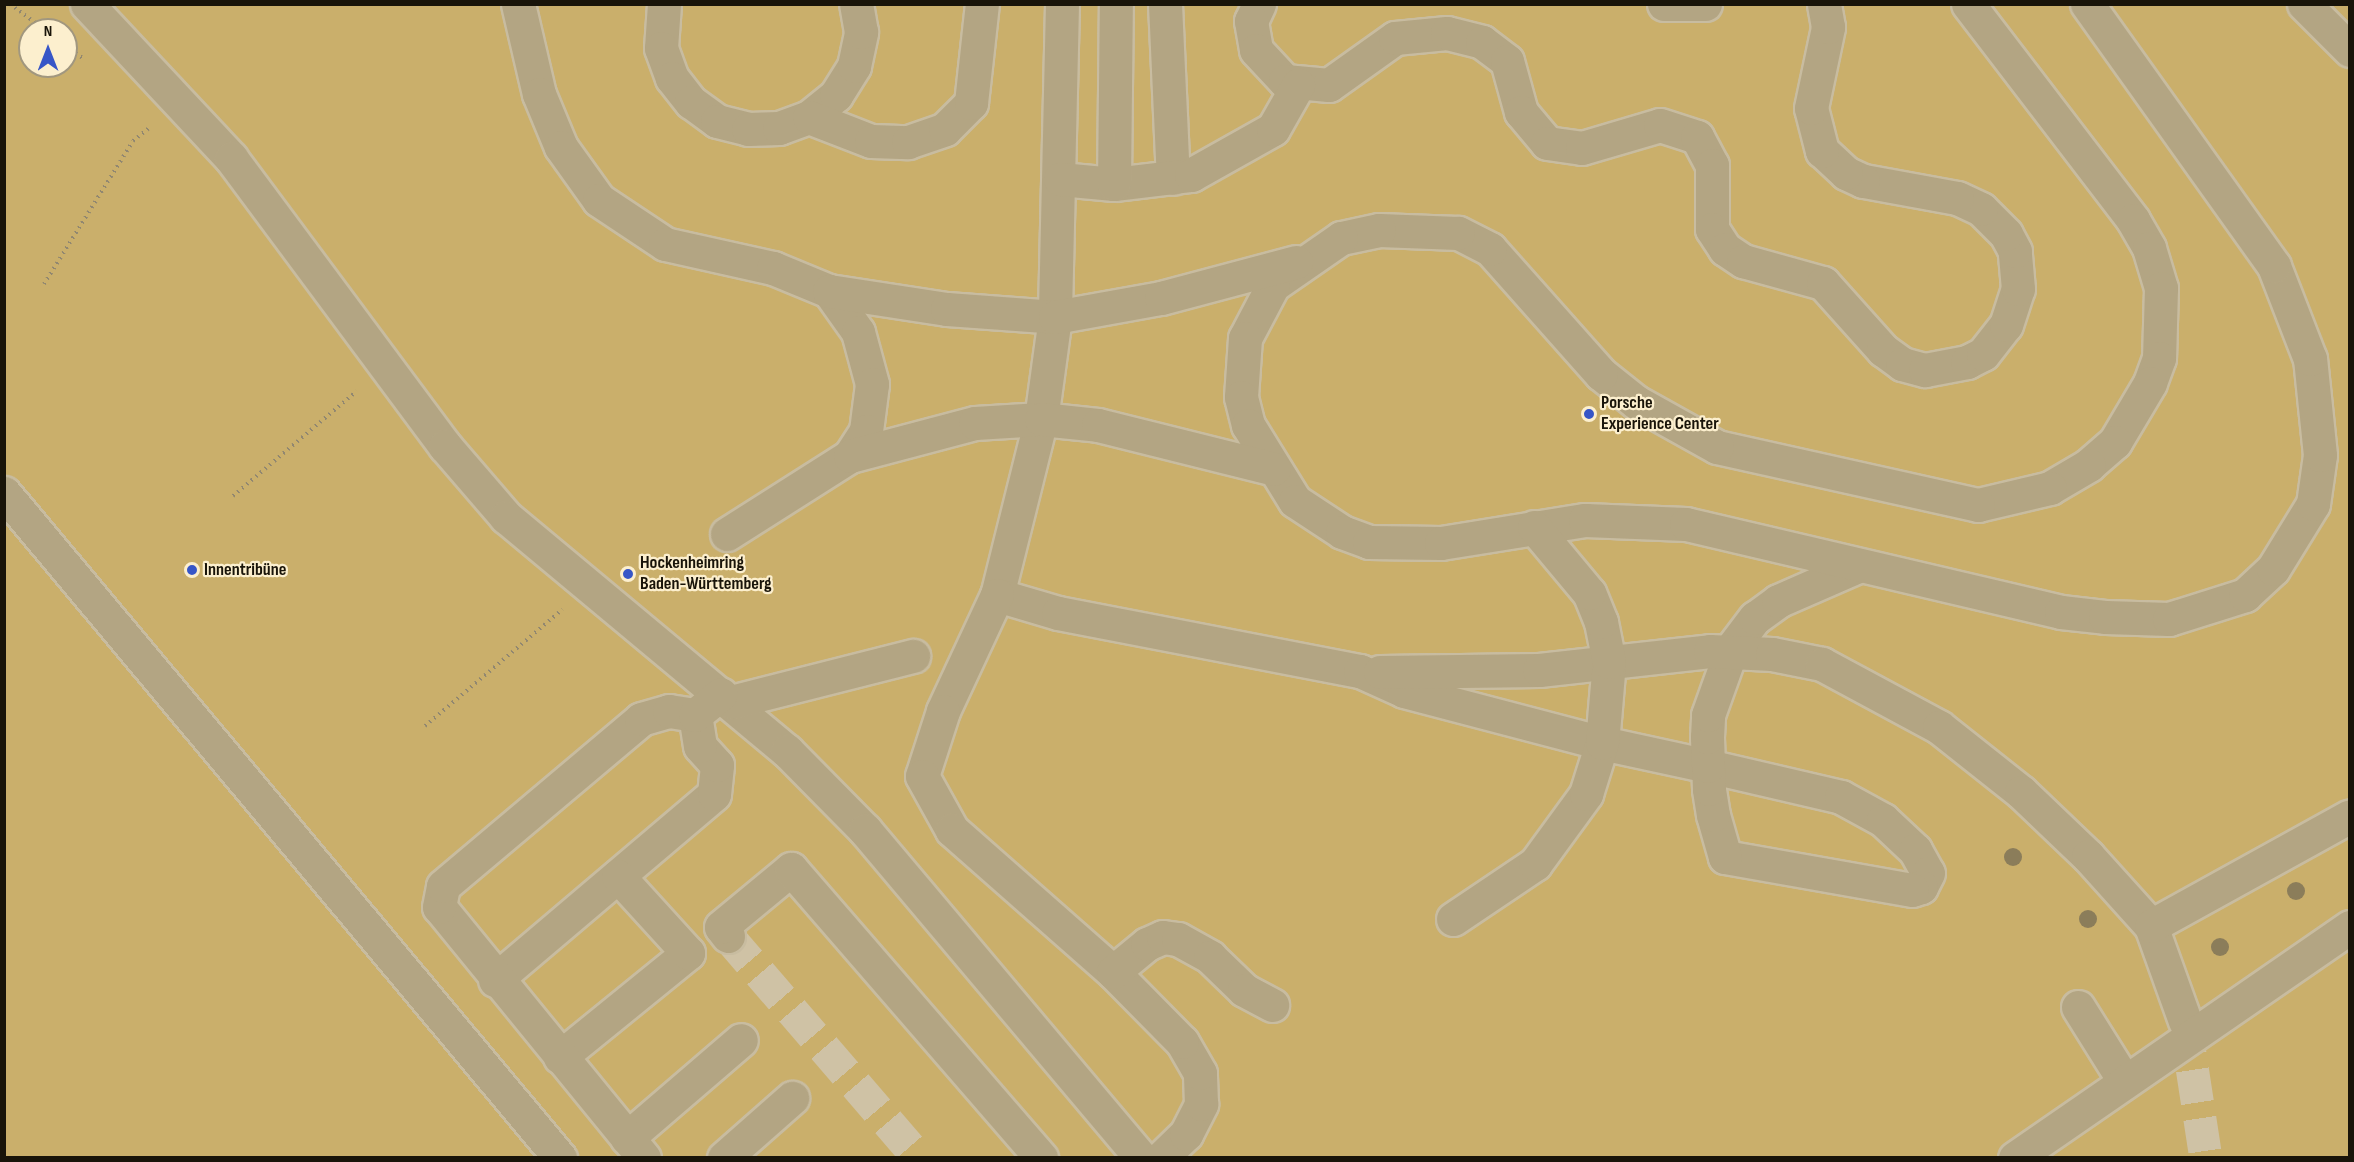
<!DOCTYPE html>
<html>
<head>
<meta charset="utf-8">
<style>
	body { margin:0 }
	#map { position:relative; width:2354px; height:1162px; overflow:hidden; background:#efe1c1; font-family:"Sofia Sans Condensed",sans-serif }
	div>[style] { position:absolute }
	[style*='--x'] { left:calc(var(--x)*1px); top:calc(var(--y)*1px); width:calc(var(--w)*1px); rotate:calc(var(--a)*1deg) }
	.green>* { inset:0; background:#caaf6b }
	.minor-tunnel>* { height:33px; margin-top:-16.5px; transform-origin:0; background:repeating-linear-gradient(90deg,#cfc2a5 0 33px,transparent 0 49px) }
	.path>* { height:4px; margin-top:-2px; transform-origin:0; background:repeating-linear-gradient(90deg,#918770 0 1.5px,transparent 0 6px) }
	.roads { filter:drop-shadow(2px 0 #c8bca0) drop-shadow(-2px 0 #c8bca0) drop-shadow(0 2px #c8bca0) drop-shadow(0 -2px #c8bca0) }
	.minor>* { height:33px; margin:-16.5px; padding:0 16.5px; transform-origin:16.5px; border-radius:16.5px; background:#b3a583 }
	.trees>* { width:18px; height:18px; margin:-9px; border-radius:50%; background:#8b7d5a }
	.dots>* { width:16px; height:16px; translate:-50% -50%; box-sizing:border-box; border:3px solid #fcefce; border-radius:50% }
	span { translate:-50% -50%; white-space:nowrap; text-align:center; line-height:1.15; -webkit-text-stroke:4.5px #fcefce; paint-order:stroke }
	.poi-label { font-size:18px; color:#191409; font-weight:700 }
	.left { translate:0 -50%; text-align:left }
	.frame { position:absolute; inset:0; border:6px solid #191409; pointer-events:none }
	.north { position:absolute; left:18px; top:18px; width:60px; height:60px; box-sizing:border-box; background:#fcefce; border:2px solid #a1977f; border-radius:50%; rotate:0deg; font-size:16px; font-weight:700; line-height:24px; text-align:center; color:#191409 }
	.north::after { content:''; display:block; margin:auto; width:21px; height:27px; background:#3756c7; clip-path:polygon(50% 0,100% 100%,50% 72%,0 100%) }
</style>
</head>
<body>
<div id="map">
	<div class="green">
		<div style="clip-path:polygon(evenodd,5px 5px,2349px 5px,2349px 1157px,5px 1158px,5px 5px,30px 30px,66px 30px,66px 66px,30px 66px,30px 30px)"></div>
	</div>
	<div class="minor-tunnel">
		<div style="--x:728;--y:936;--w:293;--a:49.3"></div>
		<div style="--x:2185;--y:1021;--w:139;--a:81.3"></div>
	</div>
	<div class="path">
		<div style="--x:10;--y:4;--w:44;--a:36.6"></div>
		<div style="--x:66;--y:46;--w:22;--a:36"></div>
		<div style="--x:44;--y:284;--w:168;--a:-58.1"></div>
		<div style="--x:133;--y:141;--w:22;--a:-39"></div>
		<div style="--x:233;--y:496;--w:162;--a:-40.3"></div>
		<div style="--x:425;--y:726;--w:180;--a:-40.3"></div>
	</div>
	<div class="roads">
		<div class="minor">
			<div style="--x:87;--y:4;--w:211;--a:46.9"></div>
			<div style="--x:231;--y:158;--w:359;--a:53.4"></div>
			<div style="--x:445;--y:446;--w:94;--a:49.3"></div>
			<div style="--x:506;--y:517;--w:366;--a:39.8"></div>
			<div style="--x:787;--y:751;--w:111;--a:45.4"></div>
			<div style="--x:865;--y:830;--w:429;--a:49.9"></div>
			<div style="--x:518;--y:4;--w:92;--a:76.9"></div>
			<div style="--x:539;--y:94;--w:57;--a:67.5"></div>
			<div style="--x:561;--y:147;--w:65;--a:54.4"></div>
			<div style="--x:599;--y:200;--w:79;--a:33.7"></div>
			<div style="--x:665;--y:244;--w:111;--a:12.5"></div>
			<div style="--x:773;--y:268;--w:61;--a:22.3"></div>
			<div style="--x:829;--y:291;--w:50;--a:54.7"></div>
			<div style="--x:858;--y:332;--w:54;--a:74.9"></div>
			<div style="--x:872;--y:384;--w:47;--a:97.3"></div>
			<div style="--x:866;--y:431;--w:30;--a:123"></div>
			<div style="--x:664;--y:4;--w:44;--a:93.9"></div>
			<div style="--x:661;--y:48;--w:32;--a:70"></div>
			<div style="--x:672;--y:78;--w:31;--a:52"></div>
			<div style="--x:691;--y:102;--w:32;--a:36"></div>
			<div style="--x:717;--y:121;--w:32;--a:14"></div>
			<div style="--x:748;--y:129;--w:31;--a:-2"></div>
			<div style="--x:779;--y:128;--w:32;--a:-20"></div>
			<div style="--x:809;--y:117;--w:35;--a:-39"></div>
			<div style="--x:836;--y:95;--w:34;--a:-58"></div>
			<div style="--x:854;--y:66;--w:35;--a:-78"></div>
			<div style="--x:861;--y:32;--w:28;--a:-100"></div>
			<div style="--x:1062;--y:4;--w:313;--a:91.3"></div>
			<div style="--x:1055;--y:317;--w:103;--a:97.8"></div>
			<div style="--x:1041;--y:419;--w:181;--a:104"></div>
			<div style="--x:997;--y:595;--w:64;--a:16.4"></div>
			<div style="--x:1058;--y:613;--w:308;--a:10.9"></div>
			<div style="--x:1360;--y:671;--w:48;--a:24.4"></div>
			<div style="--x:1404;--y:691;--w:205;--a:14.7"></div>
			<div style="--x:1602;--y:743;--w:108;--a:12.2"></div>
			<div style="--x:1708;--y:766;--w:137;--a:13.1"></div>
			<div style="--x:1841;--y:797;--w:48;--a:28.7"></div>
			<div style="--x:1883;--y:820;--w:44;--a:43.2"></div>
			<div style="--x:1915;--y:850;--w:26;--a:61"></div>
			<div style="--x:1928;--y:873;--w:16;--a:117"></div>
			<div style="--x:1921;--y:887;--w:9;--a:162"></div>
			<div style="--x:1912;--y:890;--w:190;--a:-170"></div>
			<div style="--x:1725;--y:857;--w:44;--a:-105.9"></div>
			<div style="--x:1713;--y:815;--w:26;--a:-99"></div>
			<div style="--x:1709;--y:789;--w:23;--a:-92"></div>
			<div style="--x:1708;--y:766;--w:29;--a:-92"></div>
			<div style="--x:1707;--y:737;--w:22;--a:-87"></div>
			<div style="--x:1708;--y:715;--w:71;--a:-70.3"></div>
			<div style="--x:1732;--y:648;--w:38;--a:-53"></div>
			<div style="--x:1755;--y:618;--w:29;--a:-36"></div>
			<div style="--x:1778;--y:601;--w:87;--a:-23.6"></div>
			<div style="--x:1165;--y:4;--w:174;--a:87.4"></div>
			<div style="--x:1259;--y:4;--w:19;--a:115"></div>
			<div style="--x:1251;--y:21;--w:29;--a:80"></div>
			<div style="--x:1256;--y:50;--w:42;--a:46.9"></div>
			<div style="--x:1285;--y:81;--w:44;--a:5.2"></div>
			<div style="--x:1329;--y:85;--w:81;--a:-35.5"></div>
			<div style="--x:1395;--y:38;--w:52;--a:-5.5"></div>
			<div style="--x:1447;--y:33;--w:36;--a:14"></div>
			<div style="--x:1482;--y:42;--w:31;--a:37"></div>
			<div style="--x:1507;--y:61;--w:53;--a:74.6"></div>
			<div style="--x:1521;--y:112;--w:40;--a:50"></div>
			<div style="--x:1547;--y:143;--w:35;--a:8"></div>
			<div style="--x:1582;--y:148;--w:81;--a:-16.4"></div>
			<div style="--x:1660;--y:125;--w:39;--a:18"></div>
			<div style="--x:1697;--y:137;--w:32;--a:62"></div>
			<div style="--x:1712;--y:165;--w:64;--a:90"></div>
			<div style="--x:1712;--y:229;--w:24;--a:57"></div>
			<div style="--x:1725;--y:249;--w:22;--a:34"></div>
			<div style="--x:1743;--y:261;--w:83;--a:15.4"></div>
			<div style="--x:1823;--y:283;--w:90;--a:48.2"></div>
			<div style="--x:1883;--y:350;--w:24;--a:36"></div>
			<div style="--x:1902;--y:364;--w:24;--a:15"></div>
			<div style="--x:1925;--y:370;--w:43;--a:-10.8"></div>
			<div style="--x:1967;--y:362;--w:18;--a:-27"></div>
			<div style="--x:1983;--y:354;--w:37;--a:-52"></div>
			<div style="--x:2006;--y:325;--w:38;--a:-72"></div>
			<div style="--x:2018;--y:289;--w:38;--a:-95"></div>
			<div style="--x:2015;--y:251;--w:19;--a:-118"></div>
			<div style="--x:2006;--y:234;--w:35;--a:-135"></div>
			<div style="--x:1981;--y:209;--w:26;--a:-155"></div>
			<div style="--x:1957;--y:198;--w:96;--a:-169.7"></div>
			<div style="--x:1863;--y:181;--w:19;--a:-155"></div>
			<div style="--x:1846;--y:173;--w:33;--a:-137"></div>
			<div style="--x:1822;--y:151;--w:44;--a:-104.3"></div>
			<div style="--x:1811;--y:108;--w:83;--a:-78.1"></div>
			<div style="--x:1828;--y:27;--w:23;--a:-100"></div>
			<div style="--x:1664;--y:4;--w:41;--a:0"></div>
			<div style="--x:1968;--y:4;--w:272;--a:52.6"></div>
			<div style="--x:2133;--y:220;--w:32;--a:60"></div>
			<div style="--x:2149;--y:248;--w:42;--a:73.3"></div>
			<div style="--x:2161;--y:288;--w:70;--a:91.6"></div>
			<div style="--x:2159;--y:358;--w:27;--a:110"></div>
			<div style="--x:2150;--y:383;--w:69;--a:120.7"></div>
			<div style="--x:2115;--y:442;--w:35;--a:139"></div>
			<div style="--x:2089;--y:465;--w:45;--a:149.5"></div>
			<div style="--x:2050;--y:488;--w:74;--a:166.7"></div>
			<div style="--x:1978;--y:505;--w:267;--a:-167.5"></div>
			<div style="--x:1717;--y:447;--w:93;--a:-150.9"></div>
			<div style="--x:1636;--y:402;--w:45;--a:-141.3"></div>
			<div style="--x:1601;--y:374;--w:167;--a:-131.6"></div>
			<div style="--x:1490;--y:249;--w:36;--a:-153"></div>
			<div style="--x:1458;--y:233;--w:79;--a:-177.8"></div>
			<div style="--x:1379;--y:230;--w:39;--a:168"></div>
			<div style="--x:1341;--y:238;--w:83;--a:145.3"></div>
			<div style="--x:1273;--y:285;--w:60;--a:117.8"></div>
			<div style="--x:1245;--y:338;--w:59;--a:93.9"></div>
			<div style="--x:1241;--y:397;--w:29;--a:76"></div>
			<div style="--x:1248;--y:425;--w:89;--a:58.3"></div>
			<div style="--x:1295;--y:501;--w:56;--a:33.4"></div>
			<div style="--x:1342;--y:532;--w:29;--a:20"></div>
			<div style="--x:1369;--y:542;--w:72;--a:0.8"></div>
			<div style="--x:1441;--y:543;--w:146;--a:-9.1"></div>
			<div style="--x:1585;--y:520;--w:101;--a:2.3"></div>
			<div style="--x:1686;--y:524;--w:385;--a:13.2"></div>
			<div style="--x:2061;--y:612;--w:44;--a:6.5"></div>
			<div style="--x:2105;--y:617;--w:64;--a:1.8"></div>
			<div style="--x:2169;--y:619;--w:80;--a:-17.5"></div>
			<div style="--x:2245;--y:595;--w:38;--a:-43"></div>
			<div style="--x:2273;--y:569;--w:76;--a:-58.4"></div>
			<div style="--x:2313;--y:504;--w:49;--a:-81.9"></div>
			<div style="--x:2320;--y:455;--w:97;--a:-95.9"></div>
			<div style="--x:2310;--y:359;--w:100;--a:-111.2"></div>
			<div style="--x:2274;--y:266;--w:322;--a:-125.5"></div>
			<div style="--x:2304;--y:4;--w:65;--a:45"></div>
			<div style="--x:809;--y:117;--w:66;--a:21.2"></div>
			<div style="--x:871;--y:141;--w:37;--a:2"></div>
			<div style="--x:908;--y:142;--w:39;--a:-19"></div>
			<div style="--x:945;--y:129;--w:37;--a:-45"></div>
			<div style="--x:971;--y:103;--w:100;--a:-83.7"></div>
			<div style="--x:1060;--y:179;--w:54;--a:5.3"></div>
			<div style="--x:1114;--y:184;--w:78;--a:-6.7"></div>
			<div style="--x:1191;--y:175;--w:94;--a:-29.3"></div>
			<div style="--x:1273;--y:129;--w:51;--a:-60.4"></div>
			<div style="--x:1114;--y:184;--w:180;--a:-89.4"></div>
			<div style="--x:829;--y:291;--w:119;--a:8.7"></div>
			<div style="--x:947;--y:309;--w:108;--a:4.2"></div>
			<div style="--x:1055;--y:317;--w:108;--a:-10.2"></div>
			<div style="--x:1161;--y:298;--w:140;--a:-14.9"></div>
			<div style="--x:4;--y:493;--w:867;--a:50.1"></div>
			<div style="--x:727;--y:534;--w:146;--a:-32.4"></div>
			<div style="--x:850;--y:456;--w:129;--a:-14.8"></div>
			<div style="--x:975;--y:423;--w:66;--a:-3.5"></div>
			<div style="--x:1041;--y:419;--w:57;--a:6"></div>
			<div style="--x:1098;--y:425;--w:181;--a:14"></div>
			<div style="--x:997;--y:595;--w:128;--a:115"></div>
			<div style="--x:943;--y:711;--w:68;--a:107.9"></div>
			<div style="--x:922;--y:776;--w:62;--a:60.9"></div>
			<div style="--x:952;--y:830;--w:215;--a:41.4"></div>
			<div style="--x:1380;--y:672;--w:159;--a:-0.7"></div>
			<div style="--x:1539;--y:670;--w:172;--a:-6.3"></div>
			<div style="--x:1710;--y:651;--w:62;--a:2.8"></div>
			<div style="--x:1772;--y:654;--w:51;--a:11.3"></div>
			<div style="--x:1822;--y:664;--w:133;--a:28.3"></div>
			<div style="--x:1939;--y:727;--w:105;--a:38.4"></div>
			<div style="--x:2021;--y:792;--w:93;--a:43.7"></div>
			<div style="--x:2088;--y:856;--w:94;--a:48"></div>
			<div style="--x:2151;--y:926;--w:101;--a:70.3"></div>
			<div style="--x:731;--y:702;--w:188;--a:-14.2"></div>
			<div style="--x:1453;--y:919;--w:99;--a:-33.9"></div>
			<div style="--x:1535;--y:864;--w:87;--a:-53.9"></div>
			<div style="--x:1586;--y:794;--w:53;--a:-72.6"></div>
			<div style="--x:1602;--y:743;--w:81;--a:-85.1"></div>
			<div style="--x:1609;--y:662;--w:41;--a:-101.3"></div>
			<div style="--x:1601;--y:622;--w:31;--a:-112"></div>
			<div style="--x:1589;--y:593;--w:86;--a:-129.8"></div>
			<div style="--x:2151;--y:926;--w:227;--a:-28.9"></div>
			<div style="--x:728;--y:936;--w:11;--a:-128"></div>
			<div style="--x:721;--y:927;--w:91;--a:-39.6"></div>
			<div style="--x:791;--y:869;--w:382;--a:49.1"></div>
			<div style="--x:495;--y:980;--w:287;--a:-40.3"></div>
			<div style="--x:714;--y:794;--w:29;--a:-84"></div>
			<div style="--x:717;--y:765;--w:25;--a:-132"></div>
			<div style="--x:700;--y:746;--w:31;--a:-99"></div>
			<div style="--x:2078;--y:1007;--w:85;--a:58"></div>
			<div style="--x:560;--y:1057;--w:165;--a:-39.1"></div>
			<div style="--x:688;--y:953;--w:104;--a:-132.3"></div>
			<div style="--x:627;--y:1138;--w:150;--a:-40.7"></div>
			<div style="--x:644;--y:1158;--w:324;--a:-129.2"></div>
			<div style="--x:439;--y:907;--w:21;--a:-79"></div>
			<div style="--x:443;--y:886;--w:259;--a:-40.1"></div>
			<div style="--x:641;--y:719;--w:29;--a:-16"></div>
			<div style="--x:669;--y:711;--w:26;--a:9"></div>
			<div style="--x:695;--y:715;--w:33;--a:-39"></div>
			<div style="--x:724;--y:1158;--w:91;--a:-41.4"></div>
			<div style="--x:1161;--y:1158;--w:35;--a:-44"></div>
			<div style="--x:1186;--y:1134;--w:34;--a:-63"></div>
			<div style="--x:1201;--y:1104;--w:31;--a:-92"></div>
			<div style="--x:1200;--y:1073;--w:36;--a:-120"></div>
			<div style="--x:1182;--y:1042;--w:98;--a:-134.6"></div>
			<div style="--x:1113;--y:972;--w:44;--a:-39.5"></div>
			<div style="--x:1147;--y:944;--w:17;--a:-24"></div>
			<div style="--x:1163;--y:937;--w:15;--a:8"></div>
			<div style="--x:1178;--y:939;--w:37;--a:29"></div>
			<div style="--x:1210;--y:957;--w:47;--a:44.1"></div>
			<div style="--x:1244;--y:990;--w:32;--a:28"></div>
			<div style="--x:2015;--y:1158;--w:407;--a:-34.6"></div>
		</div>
	</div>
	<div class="trees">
		<div style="left:2013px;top:857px"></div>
		<div style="left:2296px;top:891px"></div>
		<div style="left:2088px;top:919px"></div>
		<div style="left:2220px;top:947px"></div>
	</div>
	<div class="dots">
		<div style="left:1589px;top:414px;background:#3756c7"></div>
		<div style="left:192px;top:570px;background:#3756c7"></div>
		<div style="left:628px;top:574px;background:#3756c7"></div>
	</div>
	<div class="poi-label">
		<span class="left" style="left:1601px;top:414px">Porsche<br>Experience Center</span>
		<span class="left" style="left:640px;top:574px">Hockenheimring<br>Baden-Württemberg</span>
		<span class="left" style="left:204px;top:570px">Innentribüne</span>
	</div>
	<div class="frame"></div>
	<div class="north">N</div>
</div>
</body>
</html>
